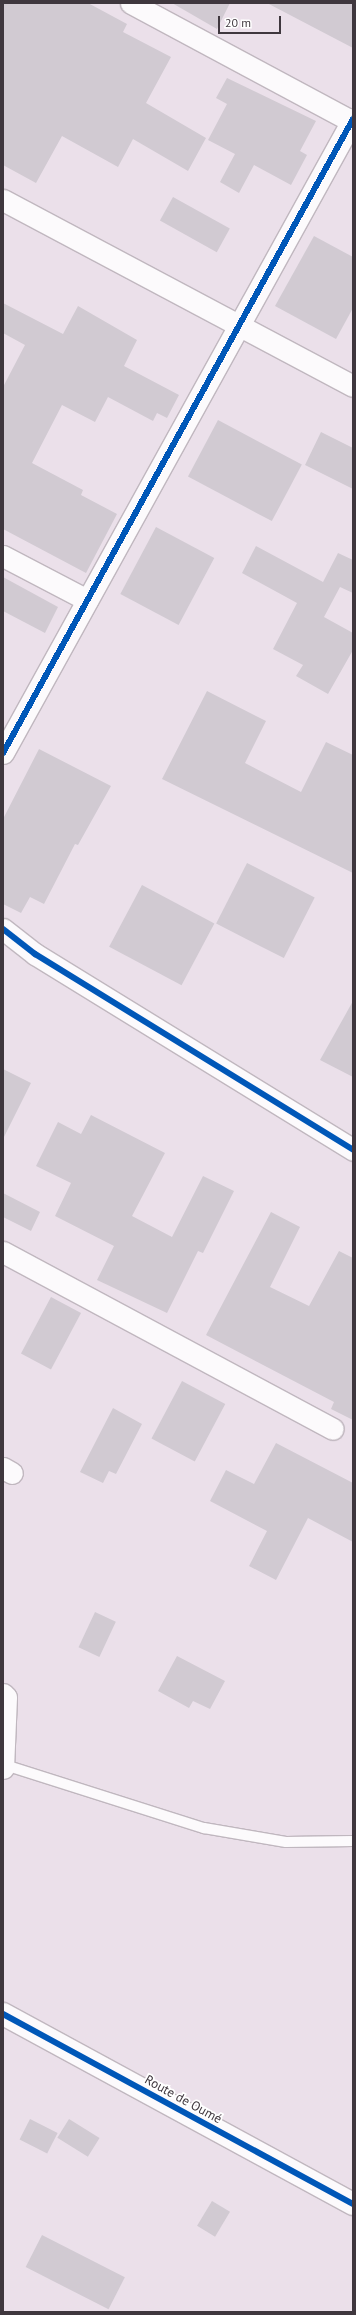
<!DOCTYPE html>
<html>
<head>
<meta charset="utf-8">
<style>
	body { margin:0 }
	#map { position:relative; width:356px; height:2315px; overflow:hidden; background:#ebe0ea; font-family:"PT Sans",sans-serif }
	div>[style] { position:absolute }
	[style*='--x'] { left:calc(var(--x)*1px); top:calc(var(--y)*1px); width:calc(var(--w)*1px); rotate:calc(var(--a)*1deg) }
	.building>* { inset:0; background:#d1cad2; transform-origin:0 0 }
	.roads { filter:drop-shadow(1px 0 #c0b7bf) drop-shadow(-1px 0 #c0b7bf) drop-shadow(0 1px #c0b7bf) drop-shadow(0 -1px #c0b7bf) }
	.lane>* { height:10px; margin:-5px; padding:0 5px; transform-origin:5px; border-radius:5px; background:#fcfafc }
	.street>* { height:21px; margin:-10.5px; padding:0 10.5px; transform-origin:10.5px; border-radius:10.5px; background:#fcfafc }
	.secondary>* { height:22px; margin:-11px; padding:0 11px; transform-origin:11px; border-radius:11px; background:#fcfafc }
	.cycleway>* { height:6px; margin:-3px; padding:0 3px; transform-origin:3px; border-radius:3px; background:#0057b8 }
	span { translate:-50% -50%; white-space:nowrap; text-align:center; line-height:1.15; -webkit-text-stroke:3.5px #fff; paint-order:stroke }
	.street-label { font-size:13px; color:#3f373e }
	.frame { position:absolute; inset:0; border:4px solid #3f373e; pointer-events:none }
	.scale { position:absolute; left:218px; top:16px; width:63px; height:18px; box-sizing:border-box; border:2px solid #3f373e; border-top:0; padding-left:5px; font-size:12px; line-height:14px; white-space:nowrap; color:#3f373e; -webkit-text-stroke:3px #fff; paint-order:stroke }
</style>
</head>
<body>
<div id="map">
	<div class="building">
		<div style="clip-path:polygon(3px 3px,88px 3px,127px 24px,123px 32px,171px 57px,146px 103px,206px 138px,188px 171px,133px 139px,118px 167px,62px 136px,36px 183px,3px 165px)"></div>
		<div style="clip-path:polygon(172px 3px,230px 3px,217px 29px)"></div>
		<div style="clip-path:polygon(267px 3px,353px 3px,353px 48px)"></div>
		<div style="clip-path:polygon(227px 78px,316px 121px,300px 151px,307px 155px,291px 185px,254px 165px,239px 193px,220px 182px,235px 154px,208px 140px,227px 104px,216px 98px)"></div>
		<div style="left:173px;top:197px;width:65px;height:27px;rotate:29deg"></div>
		<div style="clip-path:polygon(314px 236px,353px 257px,353px 308px,336px 339px,275px 306px)"></div>
		<div style="clip-path:polygon(3px 303px,63px 334px,78px 306px,137px 340px,124px 366px,179px 395px,167px 418px,157px 413px,153px 421px,108px 397px,95px 422px,62px 405px,32px 463px,83px 490px,81px 495px,117px 514px,86px 573px,3px 529px,3px 387px,25px 345px,3px 333px)"></div>
		<div style="left:218px;top:420px;width:95px;height:64px;rotate:28deg"></div>
		<div style="clip-path:polygon(321px 432px,353px 448px,353px 489px,305px 465px)"></div>
		<div style="left:156px;top:527px;width:66px;height:76px;rotate:28deg"></div>
		<div style="clip-path:polygon(256px 546px,323px 582px,338px 553px,353px 560px,353px 593px,340px 587px,324px 617px,353px 633px,353px 650px,328px 694px,296px 676px,303px 665px,273px 649px,297px 603px,242px 573px)"></div>
		<div style="clip-path:polygon(3px 577px,58px 607px,45px 633px,3px 611px)"></div>
		<div style="clip-path:polygon(207px 691px,266px 721px,245px 763px,301px 792px,326px 742px,353px 755px,353px 873px,162px 779px)"></div>
		<div style="clip-path:polygon(39px 749px,111px 786px,78px 845px,75px 844px,44px 904px,30px 897px,21px 913px,3px 904px,3px 819px)"></div>
		<div style="left:247px;top:863px;width:76px;height:68px;rotate:27deg"></div>
		<div style="left:142px;top:885px;width:82px;height:70px;rotate:28deg"></div>
		<div style="clip-path:polygon(353px 1001px,353px 1077px,320px 1060px)"></div>
		<div style="clip-path:polygon(3px 1069px,31px 1083px,3px 1139px)"></div>
		<div style="clip-path:polygon(91px 1115px,165px 1153px,132px 1216px,172px 1237px,203px 1176px,234px 1191px,203px 1253px,198px 1251px,167px 1313px,97px 1280px,114px 1246px,55px 1216px,71px 1183px,36px 1166px,58px 1122px,81px 1134px)"></div>
		<div style="clip-path:polygon(3px 1193px,40px 1212px,31px 1231px,3px 1217px)"></div>
		<div style="clip-path:polygon(271px 1212px,300px 1227px,270px 1287px,309px 1306px,339px 1251px,353px 1258px,353px 1420px,331px 1409px,334px 1402px,206px 1335px)"></div>
		<div style="left:51px;top:1297px;width:34px;height:64px;rotate:28deg"></div>
		<div style="left:182px;top:1381px;width:49px;height:65px;rotate:28deg"></div>
		<div style="clip-path:polygon(113px 1408px,142px 1424px,116px 1474px,109px 1471px,103px 1483px,80px 1472px)"></div>
		<div style="clip-path:polygon(276px 1443px,353px 1483px,353px 1542px,308px 1518px,276px 1580px,249px 1566px,267px 1531px,210px 1501px,226px 1470px,254px 1484px)"></div>
		<div style="left:95px;top:1612px;width:23px;height:39px;rotate:25deg"></div>
		<div style="clip-path:polygon(177px 1656px,225px 1681px,210px 1709px,193px 1701px,189px 1708px,158px 1691px)"></div>
		<div style="left:30px;top:2119px;width:31px;height:23px;rotate:27deg"></div>
		<div style="left:69px;top:2119px;width:36px;height:22px;rotate:32deg"></div>
		<div style="left:212px;top:2201px;width:21px;height:29px;rotate:31deg"></div>
		<div style="left:42px;top:2235px;width:93px;height:36px;rotate:27deg"></div>
	</div>
	<div class="roads">
		<div class="lane">
			<div style="--x:5;--y:1765;--w:209;--a:17.6"></div>
			<div style="--x:204;--y:1828;--w:83;--a:9.7"></div>
			<div style="--x:286;--y:1842;--w:67;--a:-0.9"></div>
		</div>
		<div class="street">
			<div style="--x:131;--y:3;--w:252;--a:28.2"></div>
			<div style="--x:3;--y:200;--w:396;--a:28"></div>
			<div style="--x:3;--y:556;--w:95;--a:27.6"></div>
			<div style="--x:3;--y:753;--w:724;--a:-61.1"></div>
			<div style="--x:3;--y:929;--w:41;--a:38"></div>
			<div style="--x:35;--y:954;--w:374;--a:31.6"></div>
			<div style="--x:3;--y:1252;--w:374;--a:28.2"></div>
			<div style="--x:3;--y:1468;--w:10;--a:29"></div>
			<div style="--x:3;--y:1694;--w:4;--a:45"></div>
			<div style="--x:6;--y:1697;--w:71;--a:92.4"></div>
		</div>
		<div class="secondary">
			<div style="--x:3;--y:2014;--w:398;--a:28.5"></div>
		</div>
	</div>
	<div class="cycleway">
		<div style="--x:3;--y:753;--w:724;--a:-61.1"></div>
		<div style="--x:3;--y:929;--w:41;--a:38"></div>
		<div style="--x:35;--y:954;--w:374;--a:31.6"></div>
		<div style="--x:3;--y:2014;--w:398;--a:28.5"></div>
	</div>
	<div class="street-label">
		<span style="left:183px;top:2100px;rotate:29deg">Route de Oumé</span>
	</div>
	<div class="frame"></div>
	<div class="scale">20 m</div>
</div>
</body>
</html>
